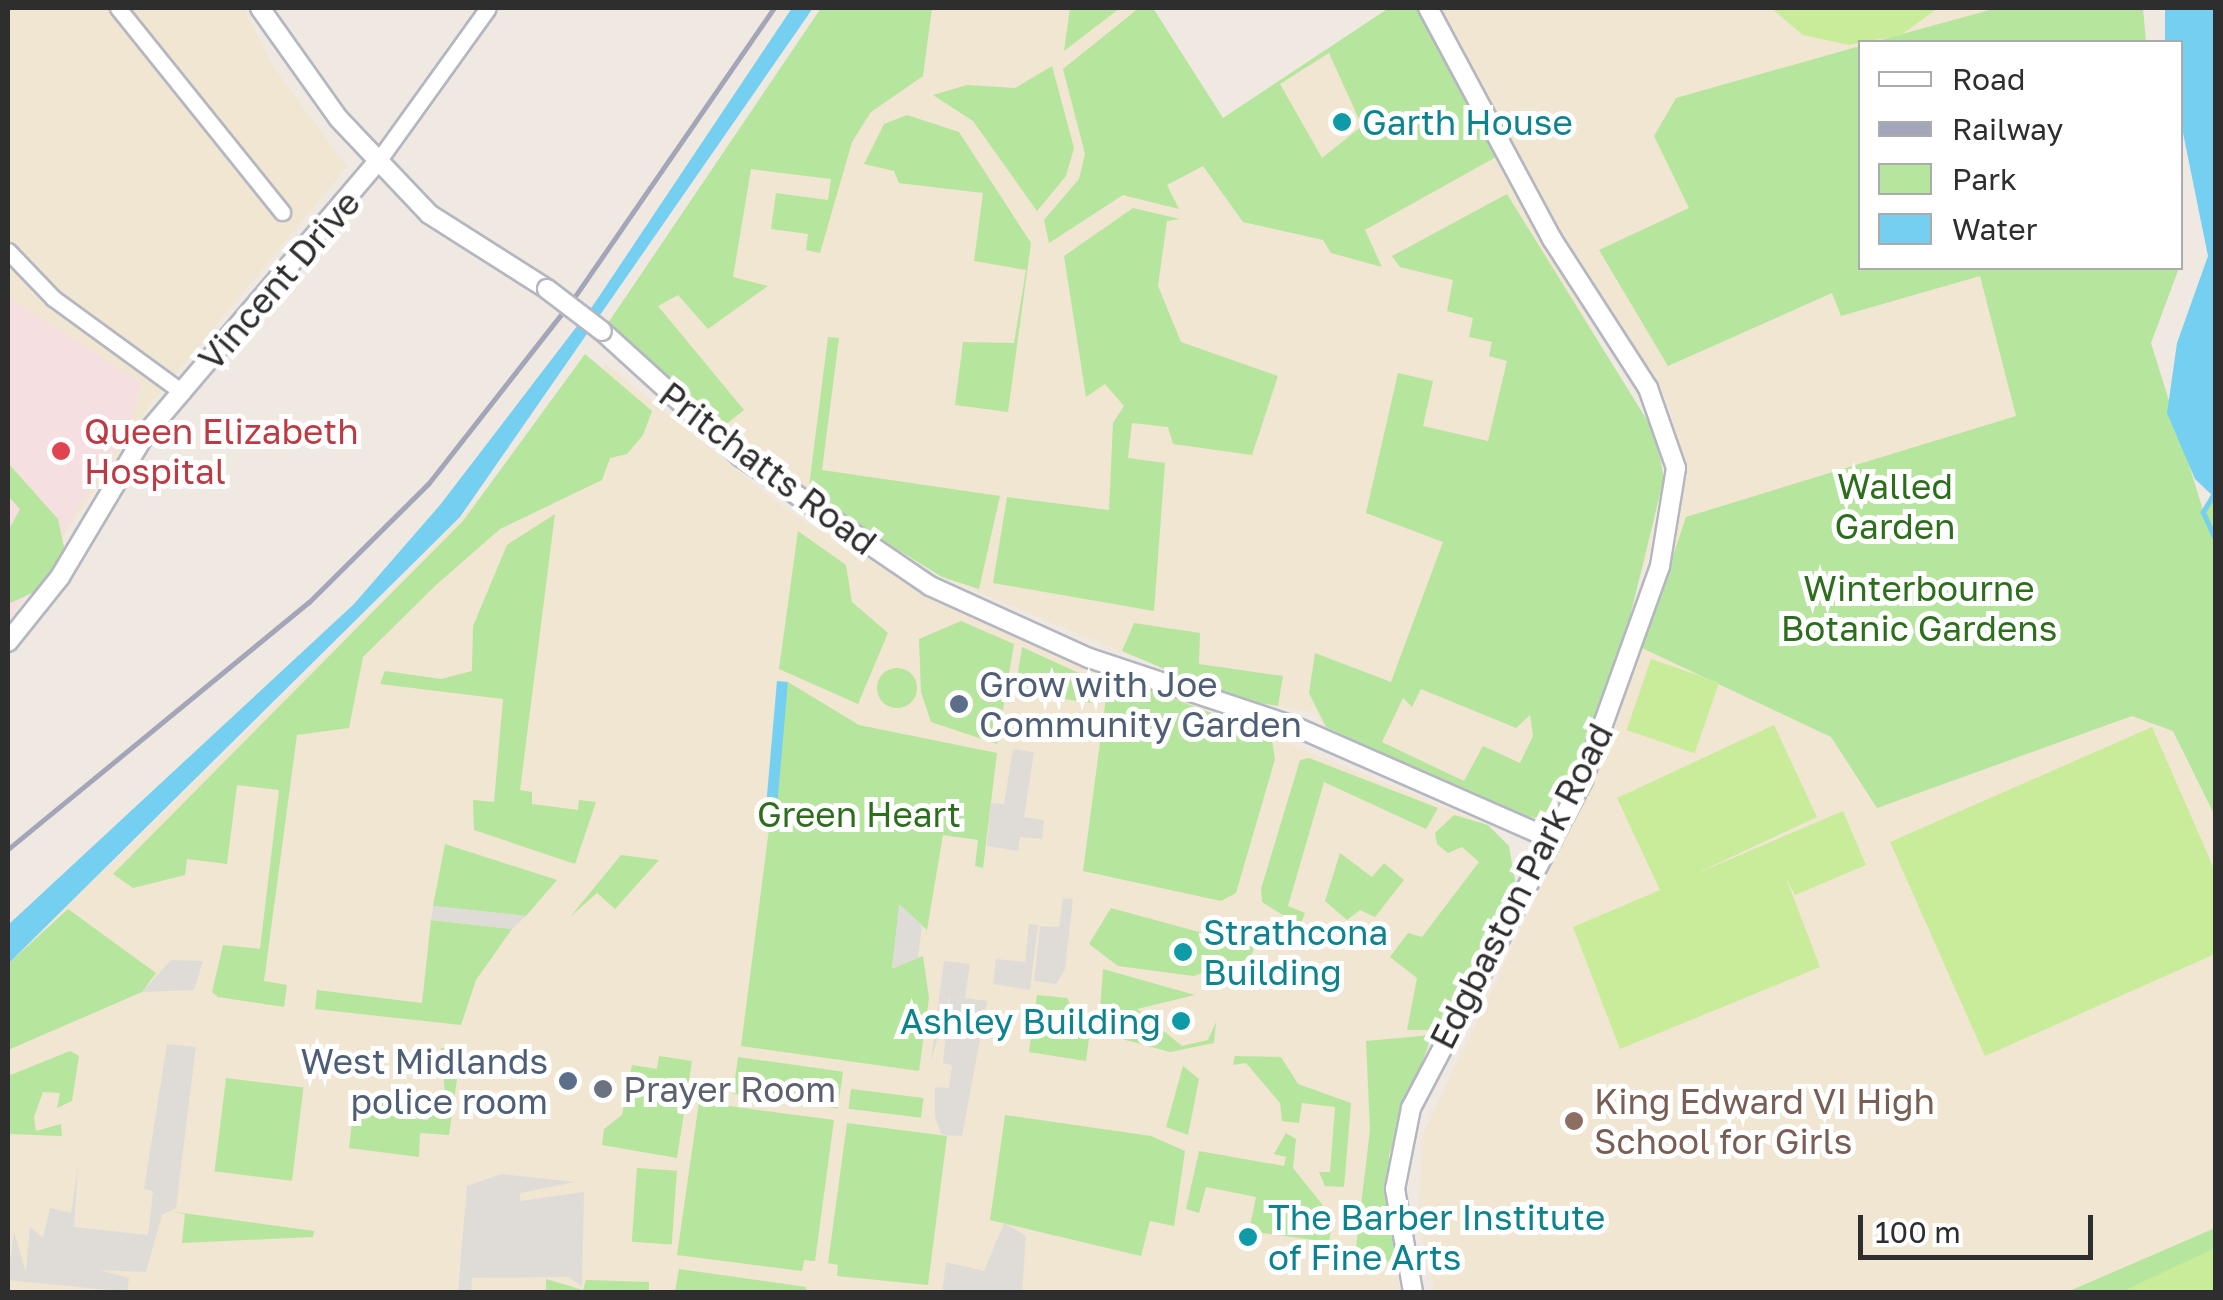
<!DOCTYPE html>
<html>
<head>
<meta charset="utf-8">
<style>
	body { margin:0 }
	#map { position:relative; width:2223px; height:1300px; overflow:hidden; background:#efe9e1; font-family:"Golos Text",sans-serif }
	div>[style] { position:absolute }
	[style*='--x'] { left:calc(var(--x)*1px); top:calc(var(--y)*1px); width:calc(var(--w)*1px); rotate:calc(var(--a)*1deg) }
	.education>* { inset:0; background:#f0e6d1 }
	.medical>* { inset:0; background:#f5dfe0 }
	.green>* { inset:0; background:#b6e59e; transform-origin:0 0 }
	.round { border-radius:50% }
	.pitch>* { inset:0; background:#c9ec9a; transform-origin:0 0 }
	.plaza>* { inset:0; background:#dfdcd8 }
	.water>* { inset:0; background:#75cff0; transform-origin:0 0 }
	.stream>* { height:5px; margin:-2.5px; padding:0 2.5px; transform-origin:2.5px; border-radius:2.5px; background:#75cff0 }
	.roads { filter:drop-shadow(2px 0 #b4b7c1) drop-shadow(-2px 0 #b4b7c1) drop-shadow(0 2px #b4b7c1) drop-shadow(0 -2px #b4b7c1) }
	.minor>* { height:15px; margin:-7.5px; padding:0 7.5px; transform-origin:7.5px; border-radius:7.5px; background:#fff }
	.tertiary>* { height:18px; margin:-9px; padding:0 9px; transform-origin:9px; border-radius:9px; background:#fff }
	.rail>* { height:5px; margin:-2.5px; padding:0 2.5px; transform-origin:2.5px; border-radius:2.5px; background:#a3a6b8 }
	.bridges { filter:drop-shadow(2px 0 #b4b7c1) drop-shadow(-2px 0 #b4b7c1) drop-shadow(0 2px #b4b7c1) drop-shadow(0 -2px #b4b7c1) }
	.tertiary-bridge>* { height:18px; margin:-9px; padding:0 9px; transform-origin:9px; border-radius:9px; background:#fff }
	.dots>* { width:28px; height:28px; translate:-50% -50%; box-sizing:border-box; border:5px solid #fff; border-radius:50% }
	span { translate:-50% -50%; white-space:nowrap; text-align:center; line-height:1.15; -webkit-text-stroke:10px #fff; paint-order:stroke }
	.culture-label { font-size:35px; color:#0d838f }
	.left { translate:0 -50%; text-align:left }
	.right { translate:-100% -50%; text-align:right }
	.street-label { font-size:35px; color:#2e2e2e }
	.health-label { font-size:35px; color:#be3a42 }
	.park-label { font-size:35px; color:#2c6e1b }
	.service-label { font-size:35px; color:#4e5e75 }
	.worship-label { font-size:35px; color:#5b616d }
	.education-label { font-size:35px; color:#785e54 }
	.frame { position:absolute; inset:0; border:10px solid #2e2e2e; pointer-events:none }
	.legend { position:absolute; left:1858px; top:40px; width:325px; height:230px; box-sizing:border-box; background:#fff; border:2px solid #ababab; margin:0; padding:12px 18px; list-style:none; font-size:30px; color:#2e2e2e }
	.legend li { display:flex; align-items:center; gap:20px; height:50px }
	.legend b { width:50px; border:2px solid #ababab }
	.scale { position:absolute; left:1858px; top:1215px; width:235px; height:45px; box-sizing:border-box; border:5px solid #2e2e2e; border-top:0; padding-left:12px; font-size:30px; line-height:35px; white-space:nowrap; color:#2e2e2e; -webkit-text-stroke:8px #fff; paint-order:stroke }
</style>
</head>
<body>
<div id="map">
	<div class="education">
		<div style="clip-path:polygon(8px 8px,243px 8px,274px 68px,347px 167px,149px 406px,8px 623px)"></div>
		<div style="clip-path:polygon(837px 8px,1153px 8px,1223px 118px,1389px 8px,1417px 8px,1662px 458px,1651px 547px,1557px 807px,1539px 818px,1326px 727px,1314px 712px,1238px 700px,942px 577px,808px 494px,626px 337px)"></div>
		<div style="clip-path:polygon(1439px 8px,1997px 8px,1918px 30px,1920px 42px,1860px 42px,1860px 268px,1978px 268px,2016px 416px,2215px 673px,2215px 1292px,1435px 1292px,1418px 1221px,1423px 1134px,1611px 742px,1688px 476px,1667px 399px,1543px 201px)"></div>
		<div style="clip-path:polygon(606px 364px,787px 510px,930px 597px,1488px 825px,1488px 858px,1445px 997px,1401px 1094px,1382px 1188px,1400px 1292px,8px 1292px,8px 964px,386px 597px)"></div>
	</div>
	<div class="medical">
		<div style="clip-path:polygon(8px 297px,140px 382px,132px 421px,8px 622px)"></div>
	</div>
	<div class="green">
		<div style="clip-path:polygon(821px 8px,932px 8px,923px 76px,871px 112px,852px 142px,820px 253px,806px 250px,808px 234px,771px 229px,776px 193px,828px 200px,831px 179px,751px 169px,733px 277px,768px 286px,708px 329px,678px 295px,658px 306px,744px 410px,725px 425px,606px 326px)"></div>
		<div style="clip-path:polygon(1070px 8px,1120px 8px,1064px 51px)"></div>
		<div style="clip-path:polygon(evenodd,1139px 8px,1153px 8px,1223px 118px,1389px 8px,1417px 8px,1496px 157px,1365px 230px,1382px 267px,1331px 253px,1323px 240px,1243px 222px,1203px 166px,1167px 185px,1179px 209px,1123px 195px,1049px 243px,1044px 220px,1079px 179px,1085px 154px,1063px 69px,1139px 8px,1329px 53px,1362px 126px,1322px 158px,1280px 84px,1329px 53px)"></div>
		<div style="clip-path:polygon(1997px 8px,2143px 8px,2146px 42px,1873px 42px)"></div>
		<div style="clip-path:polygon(1860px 46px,1860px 268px,2179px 268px,2151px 343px,2203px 510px,2215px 498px,2215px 816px,2173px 731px,2132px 716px,1877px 808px,1831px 737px,1642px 648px,1686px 517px,2016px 416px,1980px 276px,1841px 316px,1832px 293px,1668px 366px,1599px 250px,1689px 208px,1654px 136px,1676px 98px)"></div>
		<div style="clip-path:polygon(1052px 66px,1074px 148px,1066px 176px,1037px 211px,973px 121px,933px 95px,967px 85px,1015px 88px)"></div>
		<div style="clip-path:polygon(907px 115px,959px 132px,1031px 243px,1008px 412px,955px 405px,963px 342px,1014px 343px,1026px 270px,974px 261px,983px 193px,899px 183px,894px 171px,864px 164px,884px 124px)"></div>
		<div style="clip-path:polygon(evenodd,1507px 194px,1655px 433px,1664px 478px,1624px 641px,1572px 787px,1539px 818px,1516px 817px,1326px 727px,1309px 693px,1315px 653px,1391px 682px,1443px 542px,1366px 513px,1398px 373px,1433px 381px,1423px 426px,1488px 441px,1507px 361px,1489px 356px,1492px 342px,1469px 337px,1473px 318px,1447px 311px,1453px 280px,1400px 267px,1392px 256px,1507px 194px,1421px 689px,1516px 728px,1530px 715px,1533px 736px,1520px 763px,1483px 746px,1464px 781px,1382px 742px,1403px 698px,1412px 707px,1421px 689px)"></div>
		<div style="clip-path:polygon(1133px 208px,1180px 219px,1167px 221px,1158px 286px,1181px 342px,1278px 376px,1252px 455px,1173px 444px,1168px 427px,1132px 423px,1128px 458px,1165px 463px,1154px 611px,993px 583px,1007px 497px,1109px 510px,1113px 423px,1124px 406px,1105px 384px,1086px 397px,1064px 256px)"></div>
		<div style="clip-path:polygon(828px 337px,839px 338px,822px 470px,1000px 496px,979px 589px,942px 577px,808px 494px)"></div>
		<div style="clip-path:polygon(585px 354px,652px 411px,643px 435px,627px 454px,610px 458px,602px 480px,500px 529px,436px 585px,363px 657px,349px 728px,297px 735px,264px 981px,287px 985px,284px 1007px,218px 997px,212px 992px,223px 945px,260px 949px,279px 790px,237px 785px,227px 864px,187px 859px,185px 875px,133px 888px,113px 874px,463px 521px)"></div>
		<div style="clip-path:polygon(8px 463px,58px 519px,65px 552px,43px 588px,8px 604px,8px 531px,20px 509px,8px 496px)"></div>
		<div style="clip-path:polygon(555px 514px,520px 790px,532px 792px,532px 804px,578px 810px,579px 800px,596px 802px,575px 864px,474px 830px,473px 800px,494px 802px,503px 699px,380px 684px,385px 671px,441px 679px,472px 671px,473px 626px,507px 545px)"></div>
		<div style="clip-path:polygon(798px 531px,846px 565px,852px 602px,888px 633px,858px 704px,779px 669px)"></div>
		<div style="clip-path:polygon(961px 621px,1014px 644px,997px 744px,931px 722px,921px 692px,919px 639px)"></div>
		<div style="clip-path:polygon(1134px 623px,1200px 633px,1199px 664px,1283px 676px,1278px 706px,1238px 700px,1122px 651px)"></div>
		<div style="clip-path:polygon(1022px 647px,1094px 680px,1092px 703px,1015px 692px)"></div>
		<div class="round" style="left:877px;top:668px;width:40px;height:40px"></div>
		<div style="clip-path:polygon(1109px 675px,1271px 735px,1275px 759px,1236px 893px,1221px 901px,1083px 871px)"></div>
		<div style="clip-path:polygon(788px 682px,859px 725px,997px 753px,983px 868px,975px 866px,978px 840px,943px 835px,927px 930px,900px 905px,892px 968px,923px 956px,929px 998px,919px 1071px,741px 1046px)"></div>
		<div style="clip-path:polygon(1309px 758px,1438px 808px,1426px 829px,1324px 782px,1288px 906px,1305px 913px,1300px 926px,1262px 902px,1261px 889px,1300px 760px)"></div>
		<div style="clip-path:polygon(1454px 815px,1488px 825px,1509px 846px,1516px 886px,1437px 1030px,1407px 1030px,1417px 978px,1390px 957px,1408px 933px,1422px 937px,1479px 862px,1462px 847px,1448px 853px,1437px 844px,1435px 833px)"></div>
		<div style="clip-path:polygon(445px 844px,557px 880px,526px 916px,433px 906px)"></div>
		<div style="clip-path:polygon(1340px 853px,1372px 877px,1384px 863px,1404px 880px,1375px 917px,1360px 910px,1347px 920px,1325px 901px)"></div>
		<div style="clip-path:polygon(621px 855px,659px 860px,615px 909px,597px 893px,570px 917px)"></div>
		<div style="clip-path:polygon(1111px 908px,1254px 947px,1251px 958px,1193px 976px,1118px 966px,1089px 944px)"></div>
		<div style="clip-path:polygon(68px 909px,156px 973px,142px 992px,8px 1050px,8px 964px)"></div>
		<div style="clip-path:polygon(431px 920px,512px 929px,476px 980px,461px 1025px,315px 1009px,317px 990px,422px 1003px)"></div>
		<div style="clip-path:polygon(1103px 969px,1195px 995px,1137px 1009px,1182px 1046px,1208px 1040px,1216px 1022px,1214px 1043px,1170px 1052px,1122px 1039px,1100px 1010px)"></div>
		<div style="clip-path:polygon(1037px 995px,1067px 998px,1089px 1038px,1086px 1061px,1029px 1052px)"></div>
		<div style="clip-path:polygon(1432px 1035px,1389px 1155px,1397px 1263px,1355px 1256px,1370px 1130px,1366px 1041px)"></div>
		<div style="clip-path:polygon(441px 1048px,454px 1050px,459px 1066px,449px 1135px,420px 1133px,419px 1157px,349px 1148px,355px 1095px,393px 1099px,392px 1116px,428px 1120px,431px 1105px,446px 1106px)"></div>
		<div style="clip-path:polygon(70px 1051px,79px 1056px,72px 1101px,57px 1108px,60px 1093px,43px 1092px,34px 1117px,36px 1131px,61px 1124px,62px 1136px,8px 1134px,8px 1076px)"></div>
		<div style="clip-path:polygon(659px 1056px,692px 1061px,677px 1158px,602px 1145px,604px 1129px,622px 1115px,632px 1065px,657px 1069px)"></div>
		<div style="clip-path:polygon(1235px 1056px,1281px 1057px,1298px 1084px,1351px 1103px,1344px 1187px,1325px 1186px,1319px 1172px,1330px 1172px,1335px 1107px,1302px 1103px,1299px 1123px,1282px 1121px,1280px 1103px,1246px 1063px,1233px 1065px)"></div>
		<div style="left:738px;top:1057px;width:106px;height:37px;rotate:8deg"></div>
		<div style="clip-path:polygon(1183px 1066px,1199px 1079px,1188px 1135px,1166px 1127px)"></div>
		<div style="left:226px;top:1078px;width:78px;height:94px;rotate:7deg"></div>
		<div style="left:851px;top:1089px;width:73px;height:20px;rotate:7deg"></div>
		<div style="clip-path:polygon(699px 1102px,834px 1120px,815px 1261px,804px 1260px,802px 1271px,677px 1255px)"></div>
		<div style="clip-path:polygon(1005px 1115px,1151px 1136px,1185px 1151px,1174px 1226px,1150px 1221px,1141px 1256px,990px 1220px)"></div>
		<div style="clip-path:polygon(847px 1123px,947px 1136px,928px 1285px,837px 1276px,838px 1265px,828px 1263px)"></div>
		<div style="clip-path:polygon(1286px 1133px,1296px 1139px,1293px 1168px,1333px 1218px,1329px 1242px,1249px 1231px,1256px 1197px,1206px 1187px,1199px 1213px,1186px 1209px,1199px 1151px,1284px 1166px,1286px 1157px,1274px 1154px)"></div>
		<div style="left:637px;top:1168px;width:40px;height:74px;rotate:4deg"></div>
		<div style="clip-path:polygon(168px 1211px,314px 1231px,313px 1237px,182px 1243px,185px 1214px)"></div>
		<div style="clip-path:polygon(2215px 1228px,2215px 1292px,2067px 1292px,2169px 1248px)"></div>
		<div style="clip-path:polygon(679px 1269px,806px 1287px,806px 1292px,675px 1292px)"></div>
		<div style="clip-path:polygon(546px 1279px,583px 1290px,586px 1280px,649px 1282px,649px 1292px,546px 1292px)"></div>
	</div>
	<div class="pitch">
		<div style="clip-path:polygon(1771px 8px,1938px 8px,1901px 35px,1849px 45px,1803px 35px)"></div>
		<div style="left:1651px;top:659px;width:72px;height:75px;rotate:19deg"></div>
		<div style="clip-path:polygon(1774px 725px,1817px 817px,1691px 876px,1843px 811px,1866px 865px,1795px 895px,1786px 878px,1820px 967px,1620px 1049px,1573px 927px,1660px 890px,1617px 798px)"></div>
		<div style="clip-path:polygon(2152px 727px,2215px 871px,2215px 954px,1985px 1056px,1890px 842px)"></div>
		<div style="clip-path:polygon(2215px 1248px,2215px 1292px,2121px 1292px)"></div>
	</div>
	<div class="plaza">
		<div style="clip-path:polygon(1013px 749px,1034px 752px,1024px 817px,1044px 820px,1042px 839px,1020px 837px,1018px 851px,987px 846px,991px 803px,1004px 804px)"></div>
		<div style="clip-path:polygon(1063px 898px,1073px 899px,1065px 969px,1056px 984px,1034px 981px,1040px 926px,1059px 927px)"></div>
		<div style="clip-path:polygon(899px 904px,922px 925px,918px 958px,892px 969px)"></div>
		<div style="clip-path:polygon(433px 906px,526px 916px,512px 929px,431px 920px)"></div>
		<div style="clip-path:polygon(1029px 924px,1038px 925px,1030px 990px,993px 984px,996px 959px,1025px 962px)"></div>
		<div style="clip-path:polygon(171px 960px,203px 961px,194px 990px,142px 992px)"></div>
		<div style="clip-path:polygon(944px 961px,970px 964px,965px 998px,987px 1001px,962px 1136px,942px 1135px,935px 1117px,935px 1087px,949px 1088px,952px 1065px,943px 1063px,950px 995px,931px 1061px)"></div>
		<div style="clip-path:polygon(167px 1044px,196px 1047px,176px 1208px,162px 1215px,146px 1272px,100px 1270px,129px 1278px,127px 1292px,8px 1280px,14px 1232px,26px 1272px,30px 1227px,43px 1238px,50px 1208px,71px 1213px,78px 1167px,74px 1227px,148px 1235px,153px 1191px,144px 1189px)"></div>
		<div style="clip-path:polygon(501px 1174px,575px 1182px,520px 1193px,520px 1201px,584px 1192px,582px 1287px,569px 1277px,472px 1278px,471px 1292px,458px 1292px,467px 1186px)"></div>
		<div style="clip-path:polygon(1004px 1223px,1026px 1236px,1022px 1292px,942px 1292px,946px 1262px,984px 1271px)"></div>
	</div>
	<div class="water">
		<div style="clip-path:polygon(792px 8px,813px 8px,460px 517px,8px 964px,8px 925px,354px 604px,440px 505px,594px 304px)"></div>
		<div style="clip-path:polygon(2165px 8px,2215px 8px,2215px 498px,2195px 479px,2167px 413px,2177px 343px,2208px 256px,2181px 123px,2180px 42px,2165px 42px)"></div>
		<div style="left:777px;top:681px;width:11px;height:150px;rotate:5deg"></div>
	</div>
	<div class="stream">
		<div style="--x:2216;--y:490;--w:26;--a:121"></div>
		<div style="--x:2203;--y:512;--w:32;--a:66"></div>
	</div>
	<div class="roads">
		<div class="minor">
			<div style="--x:118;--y:8;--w:262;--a:51.2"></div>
			<div style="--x:378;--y:161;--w:188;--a:-54.3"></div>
			<div style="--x:8;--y:251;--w:65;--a:46.2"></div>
			<div style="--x:53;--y:298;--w:160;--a:36.1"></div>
		</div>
		<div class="tertiary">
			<div style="--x:260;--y:8;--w:136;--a:54.6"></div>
			<div style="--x:339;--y:119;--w:131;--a:46.5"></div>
			<div style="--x:429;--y:214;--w:140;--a:32.4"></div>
			<div style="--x:602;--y:331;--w:188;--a:42.2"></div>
			<div style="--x:741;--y:457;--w:229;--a:34.3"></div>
			<div style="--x:930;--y:586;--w:175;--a:24.4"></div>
			<div style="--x:1089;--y:658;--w:216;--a:18.4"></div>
			<div style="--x:1294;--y:726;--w:282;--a:23.7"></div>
			<div style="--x:8;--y:642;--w:83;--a:-51.3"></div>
			<div style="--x:60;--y:577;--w:164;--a:-59.2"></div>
			<div style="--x:144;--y:436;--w:361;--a:-49.6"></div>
			<div style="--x:1413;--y:1292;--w:105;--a:-99.9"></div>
			<div style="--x:1395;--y:1189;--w:83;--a:-78.8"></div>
			<div style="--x:1411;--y:1108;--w:370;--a:-62.3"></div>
			<div style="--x:1583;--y:780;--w:227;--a:-70.2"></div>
			<div style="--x:1660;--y:566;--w:99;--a:-80.7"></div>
			<div style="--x:1676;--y:468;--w:85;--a:-109.3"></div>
			<div style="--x:1648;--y:388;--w:177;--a:-122.8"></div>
			<div style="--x:1552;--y:239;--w:262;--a:-118.2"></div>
		</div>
	</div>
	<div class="rail">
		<div style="--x:8;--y:849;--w:389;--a:-39.4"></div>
		<div style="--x:309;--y:602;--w:168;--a:-44.8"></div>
		<div style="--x:428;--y:484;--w:235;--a:-51.9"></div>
		<div style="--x:573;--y:299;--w:354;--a:-55.4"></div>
	</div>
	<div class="bridges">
		<div class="tertiary-bridge">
			<div style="--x:547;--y:289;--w:69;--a:37.4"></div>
		</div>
	</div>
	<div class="dots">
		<div style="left:1342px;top:122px;background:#0f9aa8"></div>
		<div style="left:61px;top:451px;background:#e0444e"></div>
		<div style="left:959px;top:704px;background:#5c6f8a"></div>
		<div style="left:1183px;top:952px;background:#0f9aa8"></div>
		<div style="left:1181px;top:1021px;background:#0f9aa8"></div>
		<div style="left:568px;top:1081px;background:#5c6f8a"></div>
		<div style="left:603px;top:1089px;background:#6b7280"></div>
		<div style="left:1574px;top:1121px;background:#8d6e63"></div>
		<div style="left:1248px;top:1237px;background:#0f9aa8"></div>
	</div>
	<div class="culture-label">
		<span class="left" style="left:1362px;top:122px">Garth House</span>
		<span class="left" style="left:1203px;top:952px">Strathcona<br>Building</span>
		<span class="right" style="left:1161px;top:1021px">Ashley Building</span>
		<span class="left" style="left:1268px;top:1237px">The Barber Institute<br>of Fine Arts</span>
	</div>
	<div class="street-label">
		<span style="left:279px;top:280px;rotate:-49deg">Vincent Drive</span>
		<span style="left:768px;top:468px;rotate:37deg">Pritchatts Road</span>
		<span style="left:1521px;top:886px;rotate:-63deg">Edgbaston Park Road</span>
	</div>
	<div class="health-label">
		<span class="left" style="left:84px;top:451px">Queen Elizabeth<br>Hospital</span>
	</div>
	<div class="park-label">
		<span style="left:1895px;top:506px">Walled<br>Garden</span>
		<span style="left:1919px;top:608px">Winterbourne<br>Botanic Gardens</span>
		<span style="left:859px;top:814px">Green Heart</span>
	</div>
	<div class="service-label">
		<span class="left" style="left:979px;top:704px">Grow with Joe<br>Community Garden</span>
		<span class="right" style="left:548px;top:1081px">West Midlands<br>police room</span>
	</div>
	<div class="worship-label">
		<span class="left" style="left:623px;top:1089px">Prayer Room</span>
	</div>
	<div class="education-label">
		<span class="left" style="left:1594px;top:1121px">King Edward VI High<br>School for Girls</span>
	</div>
	<div class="frame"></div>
	<ul class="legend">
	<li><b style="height:12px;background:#fff"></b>Road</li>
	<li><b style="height:12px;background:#a3a6b8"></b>Railway</li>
	<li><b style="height:28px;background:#b6e59e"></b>Park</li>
	<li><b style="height:28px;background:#75cff0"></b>Water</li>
	</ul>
	<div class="scale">100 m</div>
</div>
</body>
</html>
